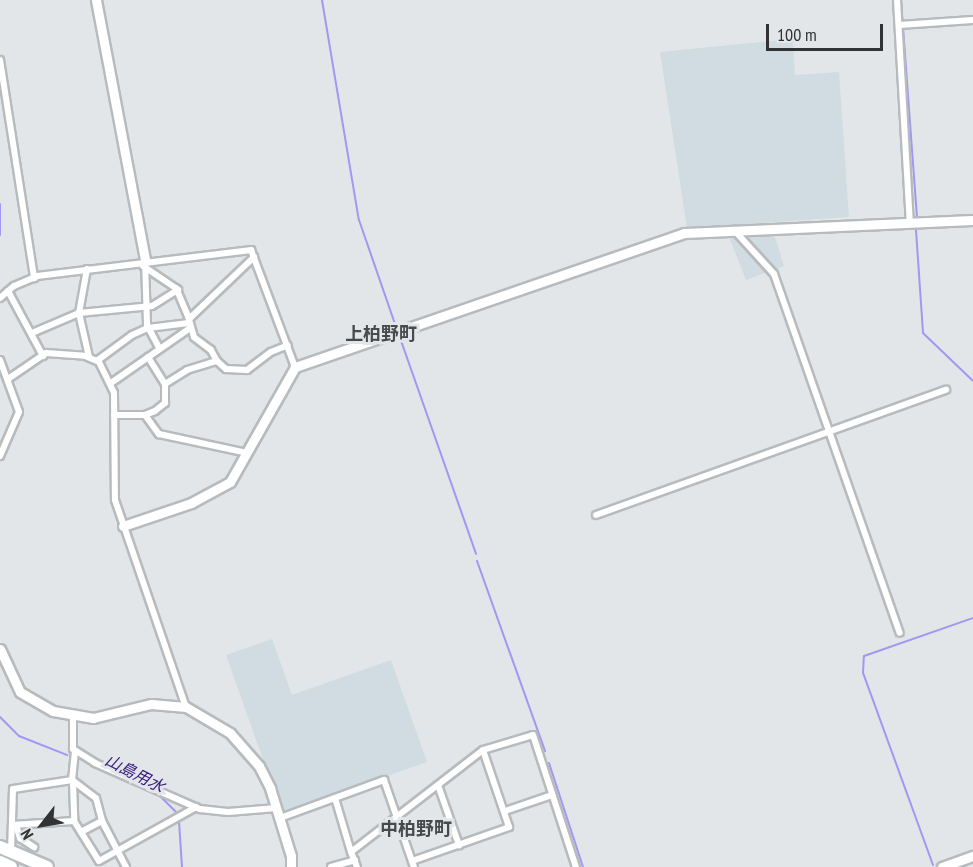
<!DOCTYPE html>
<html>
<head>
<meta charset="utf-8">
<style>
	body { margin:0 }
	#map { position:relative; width:973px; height:867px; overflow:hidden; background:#e2e6e9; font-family:"PT Sans Narrow","Noto Sans JP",sans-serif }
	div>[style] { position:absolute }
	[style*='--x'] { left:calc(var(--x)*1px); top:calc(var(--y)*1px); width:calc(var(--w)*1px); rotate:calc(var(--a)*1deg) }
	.built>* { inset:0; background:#d0dce1 }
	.stream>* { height:2px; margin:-1px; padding:0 1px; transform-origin:1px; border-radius:1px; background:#a297f1 }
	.street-tunnel>* { height:6px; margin-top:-3px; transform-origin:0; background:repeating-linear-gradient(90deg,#bfc2c5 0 6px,transparent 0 9px) }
	.roads { filter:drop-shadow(2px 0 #b7bbbd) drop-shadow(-2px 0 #b7bbbd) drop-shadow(0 2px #b7bbbd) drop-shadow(0 -2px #b7bbbd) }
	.street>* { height:6px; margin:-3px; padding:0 3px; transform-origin:3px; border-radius:3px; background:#fff }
	.secondary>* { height:9px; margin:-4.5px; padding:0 4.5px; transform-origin:4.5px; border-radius:4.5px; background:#fff }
	.highway>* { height:12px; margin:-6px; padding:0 6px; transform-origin:6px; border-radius:6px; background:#fff }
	span { translate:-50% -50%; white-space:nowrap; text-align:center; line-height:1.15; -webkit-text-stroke:6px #e2e6e9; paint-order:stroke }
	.water-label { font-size:16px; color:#36157d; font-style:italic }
	.quarter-label { font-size:18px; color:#464a4c; font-weight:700 }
	.north { position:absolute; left:12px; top:795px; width:60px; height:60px; -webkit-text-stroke:4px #e2e6e9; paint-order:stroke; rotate:239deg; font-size:16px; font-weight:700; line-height:24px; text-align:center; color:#313233 }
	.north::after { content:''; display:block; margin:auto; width:21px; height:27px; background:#313233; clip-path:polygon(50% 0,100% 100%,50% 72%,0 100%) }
	.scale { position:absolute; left:766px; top:24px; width:117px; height:27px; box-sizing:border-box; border:3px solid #313233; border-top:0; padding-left:8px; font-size:18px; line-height:21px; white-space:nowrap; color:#313233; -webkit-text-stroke:4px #e2e6e9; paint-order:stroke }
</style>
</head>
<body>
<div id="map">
	<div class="built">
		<div style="clip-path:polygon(793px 39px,795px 75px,839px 72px,849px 217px,687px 228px,660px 52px)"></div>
		<div style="clip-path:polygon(774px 234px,784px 266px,746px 280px,729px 237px)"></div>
		<div style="clip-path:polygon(272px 639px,292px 695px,391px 660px,427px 762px,282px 813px,226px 655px)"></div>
	</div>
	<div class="stream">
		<div style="--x:322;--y:0;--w:223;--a:80.5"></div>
		<div style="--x:359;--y:220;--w:116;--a:70.9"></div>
		<div style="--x:901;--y:0;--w:220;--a:85.8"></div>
		<div style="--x:0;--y:204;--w:31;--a:90"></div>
		<div style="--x:916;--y:230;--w:103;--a:86.1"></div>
		<div style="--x:923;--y:333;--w:69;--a:43.8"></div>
		<div style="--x:399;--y:335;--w:232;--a:70.6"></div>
		<div style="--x:477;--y:561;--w:202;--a:70.3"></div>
		<div style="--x:0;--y:717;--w:27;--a:45"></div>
		<div style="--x:19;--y:736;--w:52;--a:21.6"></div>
		<div style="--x:81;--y:759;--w:13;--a:29"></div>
		<div style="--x:549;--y:763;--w:109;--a:71.9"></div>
		<div style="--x:105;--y:771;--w:60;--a:24.4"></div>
		<div style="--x:160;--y:796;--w:23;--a:45"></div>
		<div style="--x:179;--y:821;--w:46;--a:86.3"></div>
		<div style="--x:933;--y:865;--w:204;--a:-110"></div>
		<div style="--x:863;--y:673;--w:17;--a:-87"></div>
		<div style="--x:864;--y:656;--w:115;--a:-19.2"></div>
	</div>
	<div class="street-tunnel">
		<div style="--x:28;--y:867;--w:21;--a:-73"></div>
	</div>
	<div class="roads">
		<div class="street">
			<div style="--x:897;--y:0;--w:224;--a:86.7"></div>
			<div style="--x:899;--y:25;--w:74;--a:-3.9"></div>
			<div style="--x:0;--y:60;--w:221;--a:81.1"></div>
			<div style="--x:734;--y:230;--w:59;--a:47.7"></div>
			<div style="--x:774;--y:274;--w:380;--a:70.7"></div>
			<div style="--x:145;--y:260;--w:65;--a:88.2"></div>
			<div style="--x:147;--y:325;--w:27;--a:62"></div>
			<div style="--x:143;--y:266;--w:40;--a:34"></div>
			<div style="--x:176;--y:288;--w:34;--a:67"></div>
			<div style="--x:87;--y:269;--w:45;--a:100.3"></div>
			<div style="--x:79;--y:313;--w:45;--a:77.2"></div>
			<div style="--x:8;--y:291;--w:74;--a:61.7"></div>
			<div style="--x:0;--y:298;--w:18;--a:-41"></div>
			<div style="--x:14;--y:286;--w:25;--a:-23"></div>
			<div style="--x:37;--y:276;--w:216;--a:-6.9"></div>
			<div style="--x:251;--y:250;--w:125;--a:69.4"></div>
			<div style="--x:32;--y:333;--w:51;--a:-23.1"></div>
			<div style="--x:79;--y:313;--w:73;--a:-5.5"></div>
			<div style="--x:152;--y:306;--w:31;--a:-32"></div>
			<div style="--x:148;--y:357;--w:32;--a:58"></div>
			<div style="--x:0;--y:360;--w:55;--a:69.9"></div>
			<div style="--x:19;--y:412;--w:48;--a:113.4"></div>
			<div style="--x:98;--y:360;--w:42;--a:-36.3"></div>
			<div style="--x:132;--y:335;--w:17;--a:-24"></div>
			<div style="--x:148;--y:328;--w:41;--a:-7"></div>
			<div style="--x:217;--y:361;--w:13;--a:-119"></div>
			<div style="--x:211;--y:350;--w:21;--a:-143"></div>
			<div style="--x:194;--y:337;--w:19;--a:-106"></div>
			<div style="--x:189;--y:319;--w:90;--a:-43.6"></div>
			<div style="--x:8;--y:379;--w:46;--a:-34.4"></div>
			<div style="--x:46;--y:353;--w:39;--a:4"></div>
			<div style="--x:85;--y:356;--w:15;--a:23"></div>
			<div style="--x:99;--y:362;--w:34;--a:64"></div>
			<div style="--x:114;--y:393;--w:107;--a:89.5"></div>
			<div style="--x:115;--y:500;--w:219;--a:71.1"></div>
			<div style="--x:111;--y:383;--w:96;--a:-34.8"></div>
			<div style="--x:114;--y:415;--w:31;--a:0"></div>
			<div style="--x:145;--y:415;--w:11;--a:-22"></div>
			<div style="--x:155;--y:411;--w:13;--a:-39"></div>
			<div style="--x:165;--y:403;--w:19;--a:-90"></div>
			<div style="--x:165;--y:384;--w:26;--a:-32"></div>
			<div style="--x:187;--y:370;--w:31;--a:-17"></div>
			<div style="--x:217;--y:361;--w:12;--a:42"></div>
			<div style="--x:226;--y:369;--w:21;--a:3"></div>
			<div style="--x:247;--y:370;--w:30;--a:-37"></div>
			<div style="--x:271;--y:352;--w:18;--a:-22"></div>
			<div style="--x:145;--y:415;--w:24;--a:54"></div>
			<div style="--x:159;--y:434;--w:91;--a:12.1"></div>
			<div style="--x:596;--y:515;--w:372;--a:-19.7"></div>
			<div style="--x:73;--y:715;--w:34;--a:90"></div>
			<div style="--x:73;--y:749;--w:26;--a:32"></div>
			<div style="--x:95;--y:763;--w:115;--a:23.7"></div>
			<div style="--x:200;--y:809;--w:28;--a:6"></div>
			<div style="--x:228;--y:812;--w:49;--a:-4.7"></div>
			<div style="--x:72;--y:780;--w:30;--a:37"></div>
			<div style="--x:96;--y:798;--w:24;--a:75"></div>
			<div style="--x:102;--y:821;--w:52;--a:62.4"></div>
			<div style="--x:73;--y:783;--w:38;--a:88"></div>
			<div style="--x:438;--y:785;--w:64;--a:70.7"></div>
			<div style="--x:335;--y:798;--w:56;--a:73.5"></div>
			<div style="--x:505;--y:811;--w:50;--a:-18.8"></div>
			<div style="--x:280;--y:818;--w:111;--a:-20.1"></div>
			<div style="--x:384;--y:780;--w:92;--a:71"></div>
			<div style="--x:12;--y:825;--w:62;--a:-3.7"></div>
			<div style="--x:74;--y:821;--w:47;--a:58"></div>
			<div style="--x:99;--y:861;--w:111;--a:-29.1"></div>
			<div style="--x:16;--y:825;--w:14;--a:73"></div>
			<div style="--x:20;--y:838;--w:17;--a:33"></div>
			<div style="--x:81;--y:832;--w:24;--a:-28"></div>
			<div style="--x:11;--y:852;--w:63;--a:-88.2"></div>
			<div style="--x:13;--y:789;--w:60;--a:-8.7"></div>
			<div style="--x:72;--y:780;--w:29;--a:-84"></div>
			<div style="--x:412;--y:861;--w:103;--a:-19.3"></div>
			<div style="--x:509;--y:827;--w:81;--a:-108.7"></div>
			<div style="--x:331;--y:867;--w:25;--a:-16"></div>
			<div style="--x:357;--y:867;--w:16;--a:-112"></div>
			<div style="--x:351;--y:852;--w:167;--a:-37.7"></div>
			<div style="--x:483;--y:750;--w:52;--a:-16.7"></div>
			<div style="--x:533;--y:735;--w:139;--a:72"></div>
		</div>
		<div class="secondary">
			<div style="--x:96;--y:0;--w:265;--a:79.3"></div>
			<div style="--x:123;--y:526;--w:72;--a:-18.7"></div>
			<div style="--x:191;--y:503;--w:44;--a:-28.3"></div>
			<div style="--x:230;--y:482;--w:132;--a:-60.5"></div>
			<div style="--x:295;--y:367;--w:411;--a:-19"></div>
			<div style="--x:684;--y:233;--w:289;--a:-2.6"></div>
			<div style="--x:0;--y:649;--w:47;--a:65.1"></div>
			<div style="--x:20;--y:692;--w:38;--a:30"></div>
			<div style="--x:53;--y:711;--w:41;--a:9.9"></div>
			<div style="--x:93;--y:718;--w:60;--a:-13.6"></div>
			<div style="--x:151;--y:704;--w:35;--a:5"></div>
			<div style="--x:186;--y:707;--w:51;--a:30.6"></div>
			<div style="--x:230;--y:733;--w:44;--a:48.7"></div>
			<div style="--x:259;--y:766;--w:25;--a:63"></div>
			<div style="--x:270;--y:788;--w:71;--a:72.8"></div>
			<div style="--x:291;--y:856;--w:11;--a:90"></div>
			<div style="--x:942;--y:867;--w:33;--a:-20"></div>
		</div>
		<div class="highway">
			<div style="--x:0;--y:847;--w:51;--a:23.1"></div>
			<div style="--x:0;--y:862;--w:12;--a:24"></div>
		</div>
	</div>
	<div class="water-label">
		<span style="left:135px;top:773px;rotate:27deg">山島用水</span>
	</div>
	<div class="quarter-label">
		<span style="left:381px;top:334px">上柏野町</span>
		<span style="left:416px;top:829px">中柏野町</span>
	</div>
	<div class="north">N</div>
	<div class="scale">100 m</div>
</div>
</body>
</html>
